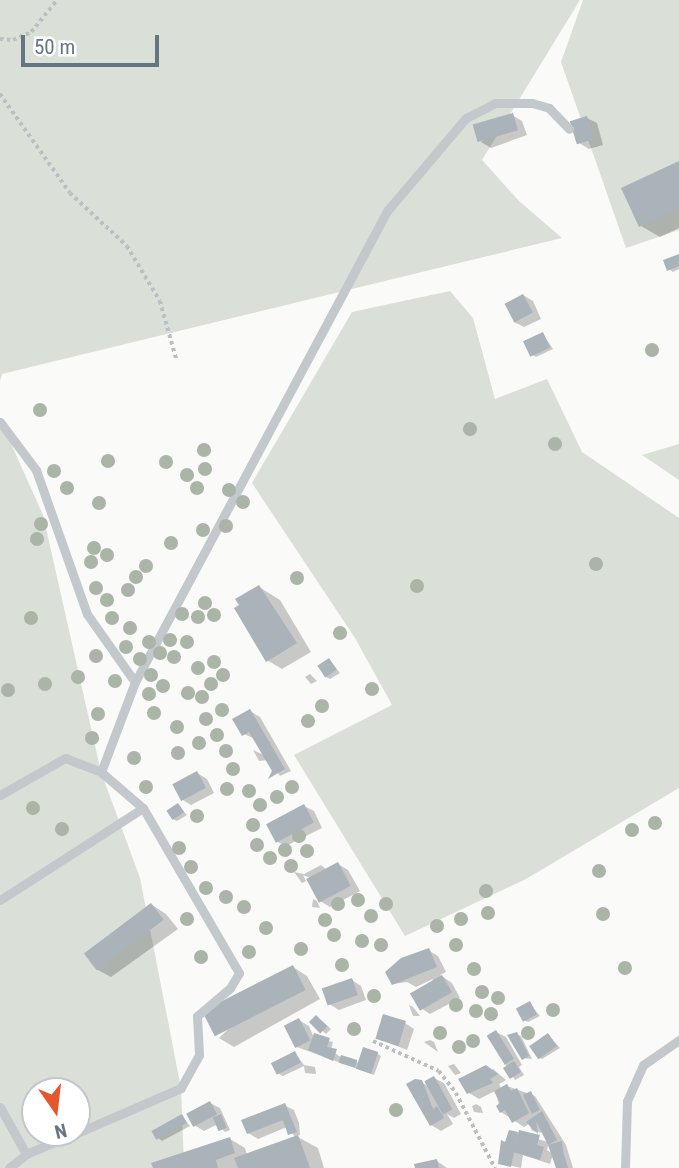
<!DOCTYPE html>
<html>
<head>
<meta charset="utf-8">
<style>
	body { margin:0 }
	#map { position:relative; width:679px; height:1168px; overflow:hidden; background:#fafaf8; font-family:"Roboto Condensed",sans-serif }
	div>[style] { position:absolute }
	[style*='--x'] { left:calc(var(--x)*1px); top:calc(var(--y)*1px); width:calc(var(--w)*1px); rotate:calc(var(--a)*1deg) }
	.green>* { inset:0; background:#dadfd7 }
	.shadow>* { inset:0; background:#0003 }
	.building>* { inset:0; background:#aab3b9; transform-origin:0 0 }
	.path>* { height:3.5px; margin-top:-1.75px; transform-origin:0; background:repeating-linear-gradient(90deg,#bbbfc2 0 3.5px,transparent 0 7px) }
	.lane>* { height:9px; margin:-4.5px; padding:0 4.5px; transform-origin:4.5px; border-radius:4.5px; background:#c3c8cc }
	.trees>* { width:14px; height:14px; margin:-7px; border-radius:50%; background:#aab4a7 }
	span { translate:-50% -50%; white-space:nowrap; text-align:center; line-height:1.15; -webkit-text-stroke:7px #fff; paint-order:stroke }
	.north { position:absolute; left:21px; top:1077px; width:70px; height:70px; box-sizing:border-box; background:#fff; border:2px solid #c1c8cd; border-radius:50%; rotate:166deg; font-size:19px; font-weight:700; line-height:28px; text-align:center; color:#657683 }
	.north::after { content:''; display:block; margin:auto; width:24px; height:32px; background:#e4572e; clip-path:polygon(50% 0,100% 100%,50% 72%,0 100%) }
	.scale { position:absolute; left:21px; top:35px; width:138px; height:32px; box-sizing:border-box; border:4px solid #657683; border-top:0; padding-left:9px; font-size:21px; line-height:24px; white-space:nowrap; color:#657683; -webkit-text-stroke:5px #fff; paint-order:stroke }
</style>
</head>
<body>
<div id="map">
	<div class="green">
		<div style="clip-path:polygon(0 0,580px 0,482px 160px,519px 201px,562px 238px,2px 374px,0 381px)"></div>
		<div style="clip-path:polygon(583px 0,679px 0,679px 230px,626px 248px,561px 62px)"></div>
		<div style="clip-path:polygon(450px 291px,473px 318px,495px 399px,547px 379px,582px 452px,679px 518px,679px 788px,526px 879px,405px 936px,294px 755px,392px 705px,355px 638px,252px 483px,352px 312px)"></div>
		<div style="clip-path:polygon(evenodd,0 419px,43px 515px,101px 772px,140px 878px,181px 1088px,184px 1164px,178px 1168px,0 1168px,0 419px,35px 1091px,77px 1091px,77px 1133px,35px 1133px,35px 1091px)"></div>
		<div style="clip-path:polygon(679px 444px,679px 480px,642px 455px)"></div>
	</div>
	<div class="shadow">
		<div style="clip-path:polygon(512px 115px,522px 121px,527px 135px,491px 148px,481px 142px)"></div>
		<div style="clip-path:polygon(587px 118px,597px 123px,603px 145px,589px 149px,579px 143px)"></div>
		<div style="clip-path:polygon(679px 163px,679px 228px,660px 237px,641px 226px)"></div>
		<div style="clip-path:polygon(679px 255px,679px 269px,673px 272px,669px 269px)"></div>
		<div style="clip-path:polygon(523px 295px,533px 301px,541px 319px,524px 327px,514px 322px)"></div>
		<div style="clip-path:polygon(543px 334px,553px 349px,536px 357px,531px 354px)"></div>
		<div style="clip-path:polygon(259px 587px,280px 600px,311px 652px,282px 669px,267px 660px)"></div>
		<div style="clip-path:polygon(329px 660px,340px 673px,330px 679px,326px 677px)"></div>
		<div style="clip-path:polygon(310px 674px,317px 681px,311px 684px,305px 677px)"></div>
		<div style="clip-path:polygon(250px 711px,260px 717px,291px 771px,280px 776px,268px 760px,259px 761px,253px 750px,264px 755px,255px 739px,244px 734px)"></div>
		<div style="clip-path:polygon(197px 773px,207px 779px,214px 793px,191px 805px,181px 799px)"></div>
		<div style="clip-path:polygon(178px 805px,187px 815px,177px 821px,173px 819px)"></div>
		<div style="clip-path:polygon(304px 806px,314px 811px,322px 828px,286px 846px,276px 841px)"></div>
		<div style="clip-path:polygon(338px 864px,348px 870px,360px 891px,330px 907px,320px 901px,310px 878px,303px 875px,306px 881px,302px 883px,294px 872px,304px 874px,321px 865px,327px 870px)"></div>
		<div style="clip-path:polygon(313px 899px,317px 901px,320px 908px,312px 907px)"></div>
		<div style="clip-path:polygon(152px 905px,166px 914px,178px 929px,111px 977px,96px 969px)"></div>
		<div style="clip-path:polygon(428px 950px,438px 956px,446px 972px,440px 975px,452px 983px,460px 998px,430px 1014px,421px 1008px,433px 979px,416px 987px,407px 982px,393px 984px)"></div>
		<div style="clip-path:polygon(293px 967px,307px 976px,320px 999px,234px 1047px,219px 1038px)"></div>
		<div style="clip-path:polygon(352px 980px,361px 986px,366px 1000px,339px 1010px,329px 1004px)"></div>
		<div style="clip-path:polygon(529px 1003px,540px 1016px,528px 1022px,524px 1020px)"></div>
		<div style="clip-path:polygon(409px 1005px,413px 1007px,420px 1016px,413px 1016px)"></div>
		<div style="clip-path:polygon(299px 1020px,309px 1026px,314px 1038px,333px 1042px,331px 1050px,339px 1056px,359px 1063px,377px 1053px,381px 1056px,374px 1075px,294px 1046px)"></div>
		<div style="clip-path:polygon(321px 1020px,331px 1029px,326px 1034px,312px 1022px)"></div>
		<div style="clip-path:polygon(405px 1023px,414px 1029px,407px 1050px,376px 1038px)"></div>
		<div style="clip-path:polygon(496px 1032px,506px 1037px,522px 1065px,519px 1067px,524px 1075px,515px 1080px,505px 1064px)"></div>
		<div style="clip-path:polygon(516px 1034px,521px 1036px,532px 1059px,523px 1058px)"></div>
		<div style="clip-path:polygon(548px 1035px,560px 1048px,542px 1059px,538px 1057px)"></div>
		<div style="clip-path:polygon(430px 1040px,434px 1042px,438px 1052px,424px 1042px)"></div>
		<div style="clip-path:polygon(295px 1053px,304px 1065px,315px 1067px,316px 1074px,305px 1073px,304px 1066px,283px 1076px,279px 1074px)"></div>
		<div style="clip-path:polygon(454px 1064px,461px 1073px,455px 1075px,448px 1066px)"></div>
		<div style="clip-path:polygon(493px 1069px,506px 1080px,499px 1084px,501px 1089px,507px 1086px,535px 1096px,566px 1145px,573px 1168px,559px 1168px,544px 1133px,532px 1131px,529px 1124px,524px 1127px,501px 1112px,495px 1091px,479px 1099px,469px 1093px)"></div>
		<div style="clip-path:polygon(434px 1078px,444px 1083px,461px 1114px,454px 1118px,447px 1114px,453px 1124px,441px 1131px,431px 1125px,421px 1082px,430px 1087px)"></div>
		<div style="clip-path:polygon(210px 1103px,220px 1108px,230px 1130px,225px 1132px,218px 1124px,204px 1131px,194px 1125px)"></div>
		<div style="clip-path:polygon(476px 1104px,481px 1107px,483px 1113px,474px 1112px,472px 1106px)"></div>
		<div style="clip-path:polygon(284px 1105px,294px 1110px,299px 1123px,300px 1135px,296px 1136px,318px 1148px,324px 1168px,154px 1168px,230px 1139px,245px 1148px,247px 1155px,296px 1138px,287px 1127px,258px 1139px,248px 1133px)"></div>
		<div style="clip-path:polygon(182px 1116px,190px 1126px,162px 1141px,158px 1138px)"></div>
		<div style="clip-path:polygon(510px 1132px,549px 1142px,547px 1150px,553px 1154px,550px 1164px,523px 1155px,521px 1168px,500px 1163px)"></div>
		<div style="clip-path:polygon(437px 1161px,447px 1168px,416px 1168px)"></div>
	</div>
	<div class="building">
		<div style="left:513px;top:113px;width:18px;height:42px;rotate:74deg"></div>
		<div style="left:587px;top:116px;width:24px;height:18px;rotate:73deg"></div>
		<div style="clip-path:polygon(679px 161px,679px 208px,639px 227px,621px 188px)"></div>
		<div style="clip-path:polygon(679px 254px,679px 266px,667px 271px,663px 260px)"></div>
		<div style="left:523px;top:294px;width:21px;height:21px;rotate:62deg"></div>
		<div style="left:543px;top:332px;width:17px;height:22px;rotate:65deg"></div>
		<div style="clip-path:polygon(259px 585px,297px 643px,266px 662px,234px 608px,239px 605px,235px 599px)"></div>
		<div style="left:329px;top:658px;width:14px;height:14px;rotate:56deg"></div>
		<div style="clip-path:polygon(250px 709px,285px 769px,268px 779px,272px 771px,249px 732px,242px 736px,232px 719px)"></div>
		<div style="left:197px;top:771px;width:19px;height:28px;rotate:62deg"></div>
		<div style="left:178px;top:803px;width:11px;height:14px;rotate:56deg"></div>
		<div style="left:304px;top:804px;width:21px;height:43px;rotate:62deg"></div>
		<div style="left:338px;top:862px;width:27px;height:36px;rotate:62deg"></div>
		<div style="left:151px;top:903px;width:21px;height:84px;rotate:53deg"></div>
		<div style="clip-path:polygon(429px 948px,437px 967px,392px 985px,385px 972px,401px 958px)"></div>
		<div style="left:293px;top:965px;width:28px;height:102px;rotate:63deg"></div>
		<div style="left:442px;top:975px;width:20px;height:37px;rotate:60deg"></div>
		<div style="left:352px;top:978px;width:18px;height:32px;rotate:71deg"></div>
		<div style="left:530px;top:1001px;width:15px;height:16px;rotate:62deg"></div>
		<div style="left:383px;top:1014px;width:24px;height:26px;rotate:17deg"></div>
		<div style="left:316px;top:1015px;width:16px;height:10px;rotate:45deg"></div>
		<div style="left:299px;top:1018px;width:25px;height:17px;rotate:63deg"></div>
		<div style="left:496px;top:1030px;width:34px;height:11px;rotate:58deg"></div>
		<div style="clip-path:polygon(517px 1032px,529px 1056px,522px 1060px,507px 1035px)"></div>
		<div style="clip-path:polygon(314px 1033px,330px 1038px,327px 1047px,337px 1049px,333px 1061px,308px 1050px)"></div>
		<div style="left:548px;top:1033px;width:16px;height:23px;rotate:55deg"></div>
		<div style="left:363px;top:1047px;width:16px;height:23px;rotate:18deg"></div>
		<div style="left:295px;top:1051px;width:13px;height:27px;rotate:63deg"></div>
		<div style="left:341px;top:1055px;width:17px;height:8px;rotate:17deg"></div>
		<div style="left:514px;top:1061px;width:13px;height:13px;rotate:58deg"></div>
		<div style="clip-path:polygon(486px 1065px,498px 1074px,490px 1079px,493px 1083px,467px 1094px,458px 1079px)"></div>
		<div style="left:434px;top:1076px;width:38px;height:11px;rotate:61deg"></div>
		<div style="clip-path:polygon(415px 1079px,422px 1080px,433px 1109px,437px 1106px,444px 1118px,430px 1126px,406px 1084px)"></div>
		<div style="clip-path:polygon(507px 1084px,511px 1091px,517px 1088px,529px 1113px,512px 1123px,505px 1110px,500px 1113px,496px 1106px,500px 1103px,494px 1091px)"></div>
		<div style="left:531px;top:1091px;width:21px;height:9px;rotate:65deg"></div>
		<div style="left:210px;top:1101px;width:15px;height:27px;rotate:62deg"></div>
		<div style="clip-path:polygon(285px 1103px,297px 1132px,288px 1135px,283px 1120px,247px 1134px,241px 1120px)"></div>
		<div style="clip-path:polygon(542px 1111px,557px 1140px,548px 1145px,536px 1121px,538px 1134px,526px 1122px)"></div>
		<div style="left:182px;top:1114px;width:10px;height:35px;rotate:61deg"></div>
		<div style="left:221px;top:1114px;width:15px;height:9px;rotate:67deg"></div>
		<div style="clip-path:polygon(509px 1130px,518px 1132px,511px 1167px,498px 1164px,501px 1140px,505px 1142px)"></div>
		<div style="clip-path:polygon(519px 1130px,540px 1135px,537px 1145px,544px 1147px,540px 1160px,513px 1152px)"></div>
		<div style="clip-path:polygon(298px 1135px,310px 1168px,238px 1168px,234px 1158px)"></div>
		<div style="clip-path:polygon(230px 1137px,235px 1153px,216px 1160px,218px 1168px,153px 1168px,151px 1163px)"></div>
		<div style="clip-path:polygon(562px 1141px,563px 1151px,568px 1168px,556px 1168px,548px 1145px)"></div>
		<div style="clip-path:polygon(437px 1159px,439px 1168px,415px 1168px,414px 1164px)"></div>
	</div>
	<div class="path">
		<div style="--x:0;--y:39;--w:13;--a:4"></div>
		<div style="--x:13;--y:40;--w:20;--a:-24"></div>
		<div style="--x:31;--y:32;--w:41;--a:-50.9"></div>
		<div style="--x:0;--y:94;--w:121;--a:54.7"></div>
		<div style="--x:70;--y:193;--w:78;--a:42.9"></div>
		<div style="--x:127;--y:246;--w:64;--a:59"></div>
		<div style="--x:160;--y:301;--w:62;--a:74.2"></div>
		<div style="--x:373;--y:1041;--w:72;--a:24.4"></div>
		<div style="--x:439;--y:1071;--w:28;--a:52"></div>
		<div style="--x:456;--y:1093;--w:85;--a:62.5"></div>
	</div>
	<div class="lane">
		<div style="--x:0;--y:422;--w:60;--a:53.1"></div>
		<div style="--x:36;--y:470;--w:153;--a:70.5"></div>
		<div style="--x:87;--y:614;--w:83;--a:54.8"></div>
		<div style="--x:101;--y:772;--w:96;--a:-69.3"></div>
		<div style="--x:135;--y:682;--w:534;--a:-61.85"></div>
		<div style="--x:387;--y:211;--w:122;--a:-49.7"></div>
		<div style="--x:466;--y:118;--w:33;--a:-27"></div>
		<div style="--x:495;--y:103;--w:37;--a:0"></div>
		<div style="--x:532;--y:103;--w:18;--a:16"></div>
		<div style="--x:549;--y:108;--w:29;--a:46"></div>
		<div style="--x:0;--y:795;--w:75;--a:-29.6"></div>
		<div style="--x:65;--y:758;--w:39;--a:21"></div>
		<div style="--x:101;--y:772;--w:55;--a:40.6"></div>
		<div style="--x:143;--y:808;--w:191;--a:59.8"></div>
		<div style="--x:239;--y:973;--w:17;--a:121"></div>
		<div style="--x:230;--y:988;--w:43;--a:139.7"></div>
		<div style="--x:197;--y:1016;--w:39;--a:87"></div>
		<div style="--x:199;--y:1055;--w:38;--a:119"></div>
		<div style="--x:181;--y:1088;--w:113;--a:156.6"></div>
		<div style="--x:0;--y:900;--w:170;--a:-32.8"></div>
		<div style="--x:0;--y:1107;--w:54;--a:61"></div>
		<div style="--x:9;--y:1168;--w:22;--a:-39"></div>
		<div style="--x:26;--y:1154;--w:54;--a:-22.8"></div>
		<div style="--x:625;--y:1168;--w:67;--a:-88.3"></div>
		<div style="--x:627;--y:1101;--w:39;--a:-66"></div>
		<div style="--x:643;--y:1065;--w:44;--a:-34.8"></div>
	</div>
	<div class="trees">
		<div style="left:652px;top:350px"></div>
		<div style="left:40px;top:410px"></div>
		<div style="left:470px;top:429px"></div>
		<div style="left:555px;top:444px"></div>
		<div style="left:204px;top:450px"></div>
		<div style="left:108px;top:461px"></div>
		<div style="left:166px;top:462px"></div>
		<div style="left:205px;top:469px"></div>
		<div style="left:54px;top:471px"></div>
		<div style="left:187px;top:475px"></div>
		<div style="left:67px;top:488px"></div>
		<div style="left:197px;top:488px"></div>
		<div style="left:229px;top:490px"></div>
		<div style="left:243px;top:502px"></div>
		<div style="left:99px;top:503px"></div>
		<div style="left:41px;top:524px"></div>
		<div style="left:226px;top:526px"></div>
		<div style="left:203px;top:530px"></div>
		<div style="left:37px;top:539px"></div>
		<div style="left:171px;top:543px"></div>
		<div style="left:94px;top:548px"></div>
		<div style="left:107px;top:555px"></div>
		<div style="left:91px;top:562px"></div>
		<div style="left:596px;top:564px"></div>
		<div style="left:146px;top:566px"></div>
		<div style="left:136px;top:577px"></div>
		<div style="left:297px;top:578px"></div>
		<div style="left:417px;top:586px"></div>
		<div style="left:96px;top:588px"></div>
		<div style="left:128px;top:590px"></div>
		<div style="left:107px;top:600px"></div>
		<div style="left:205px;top:603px"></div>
		<div style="left:182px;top:614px"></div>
		<div style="left:214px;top:615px"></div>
		<div style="left:198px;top:617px"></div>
		<div style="left:31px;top:618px"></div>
		<div style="left:112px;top:618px"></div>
		<div style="left:130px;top:628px"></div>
		<div style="left:340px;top:633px"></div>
		<div style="left:170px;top:640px"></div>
		<div style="left:149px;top:642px"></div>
		<div style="left:187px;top:642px"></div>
		<div style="left:126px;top:647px"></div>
		<div style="left:160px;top:653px"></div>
		<div style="left:96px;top:656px"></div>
		<div style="left:174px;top:657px"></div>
		<div style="left:140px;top:659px"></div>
		<div style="left:214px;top:662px"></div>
		<div style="left:198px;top:668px"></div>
		<div style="left:151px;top:675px"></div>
		<div style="left:223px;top:675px"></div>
		<div style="left:78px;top:677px"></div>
		<div style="left:115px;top:681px"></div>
		<div style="left:45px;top:684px"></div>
		<div style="left:211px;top:684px"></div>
		<div style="left:163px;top:686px"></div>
		<div style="left:372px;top:689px"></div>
		<div style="left:8px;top:690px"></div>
		<div style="left:188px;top:693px"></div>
		<div style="left:149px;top:694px"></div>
		<div style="left:202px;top:697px"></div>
		<div style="left:322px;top:706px"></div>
		<div style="left:222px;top:710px"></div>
		<div style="left:154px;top:713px"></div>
		<div style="left:98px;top:714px"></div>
		<div style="left:206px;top:719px"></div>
		<div style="left:308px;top:721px"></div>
		<div style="left:177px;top:727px"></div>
		<div style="left:217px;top:735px"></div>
		<div style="left:92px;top:738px"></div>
		<div style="left:199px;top:743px"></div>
		<div style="left:226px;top:751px"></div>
		<div style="left:178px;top:753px"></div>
		<div style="left:134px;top:758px"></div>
		<div style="left:233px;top:769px"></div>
		<div style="left:146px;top:787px"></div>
		<div style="left:292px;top:787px"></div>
		<div style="left:227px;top:789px"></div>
		<div style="left:249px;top:791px"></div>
		<div style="left:277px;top:797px"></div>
		<div style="left:260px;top:805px"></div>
		<div style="left:33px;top:808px"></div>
		<div style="left:197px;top:816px"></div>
		<div style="left:655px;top:823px"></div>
		<div style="left:253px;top:825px"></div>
		<div style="left:62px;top:829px"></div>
		<div style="left:632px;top:830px"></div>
		<div style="left:299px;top:836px"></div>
		<div style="left:257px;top:845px"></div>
		<div style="left:179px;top:848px"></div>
		<div style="left:285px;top:850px"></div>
		<div style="left:307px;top:851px"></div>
		<div style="left:270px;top:858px"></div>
		<div style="left:291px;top:866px"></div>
		<div style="left:191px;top:867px"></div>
		<div style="left:599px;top:871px"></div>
		<div style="left:206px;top:888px"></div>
		<div style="left:486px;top:891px"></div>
		<div style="left:226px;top:897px"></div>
		<div style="left:358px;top:900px"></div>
		<div style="left:338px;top:904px"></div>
		<div style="left:386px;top:904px"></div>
		<div style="left:244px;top:907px"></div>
		<div style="left:488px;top:913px"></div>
		<div style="left:603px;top:914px"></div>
		<div style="left:371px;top:916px"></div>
		<div style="left:187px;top:919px"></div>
		<div style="left:461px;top:919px"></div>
		<div style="left:325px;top:920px"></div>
		<div style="left:437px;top:926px"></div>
		<div style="left:266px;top:928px"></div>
		<div style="left:334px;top:935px"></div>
		<div style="left:362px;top:941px"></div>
		<div style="left:381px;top:945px"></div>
		<div style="left:456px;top:945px"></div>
		<div style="left:301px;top:949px"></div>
		<div style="left:249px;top:952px"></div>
		<div style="left:201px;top:957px"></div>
		<div style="left:342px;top:965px"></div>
		<div style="left:625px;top:968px"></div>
		<div style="left:474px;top:969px"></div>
		<div style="left:482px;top:992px"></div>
		<div style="left:374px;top:996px"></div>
		<div style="left:498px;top:998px"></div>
		<div style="left:456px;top:1005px"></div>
		<div style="left:553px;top:1010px"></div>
		<div style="left:476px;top:1011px"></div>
		<div style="left:491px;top:1014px"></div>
		<div style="left:354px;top:1029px"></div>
		<div style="left:440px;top:1033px"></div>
		<div style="left:528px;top:1033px"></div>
		<div style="left:473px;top:1041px"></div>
		<div style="left:459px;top:1047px"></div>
		<div style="left:396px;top:1110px"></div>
	</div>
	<div class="north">N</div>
	<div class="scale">50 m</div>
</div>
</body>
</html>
